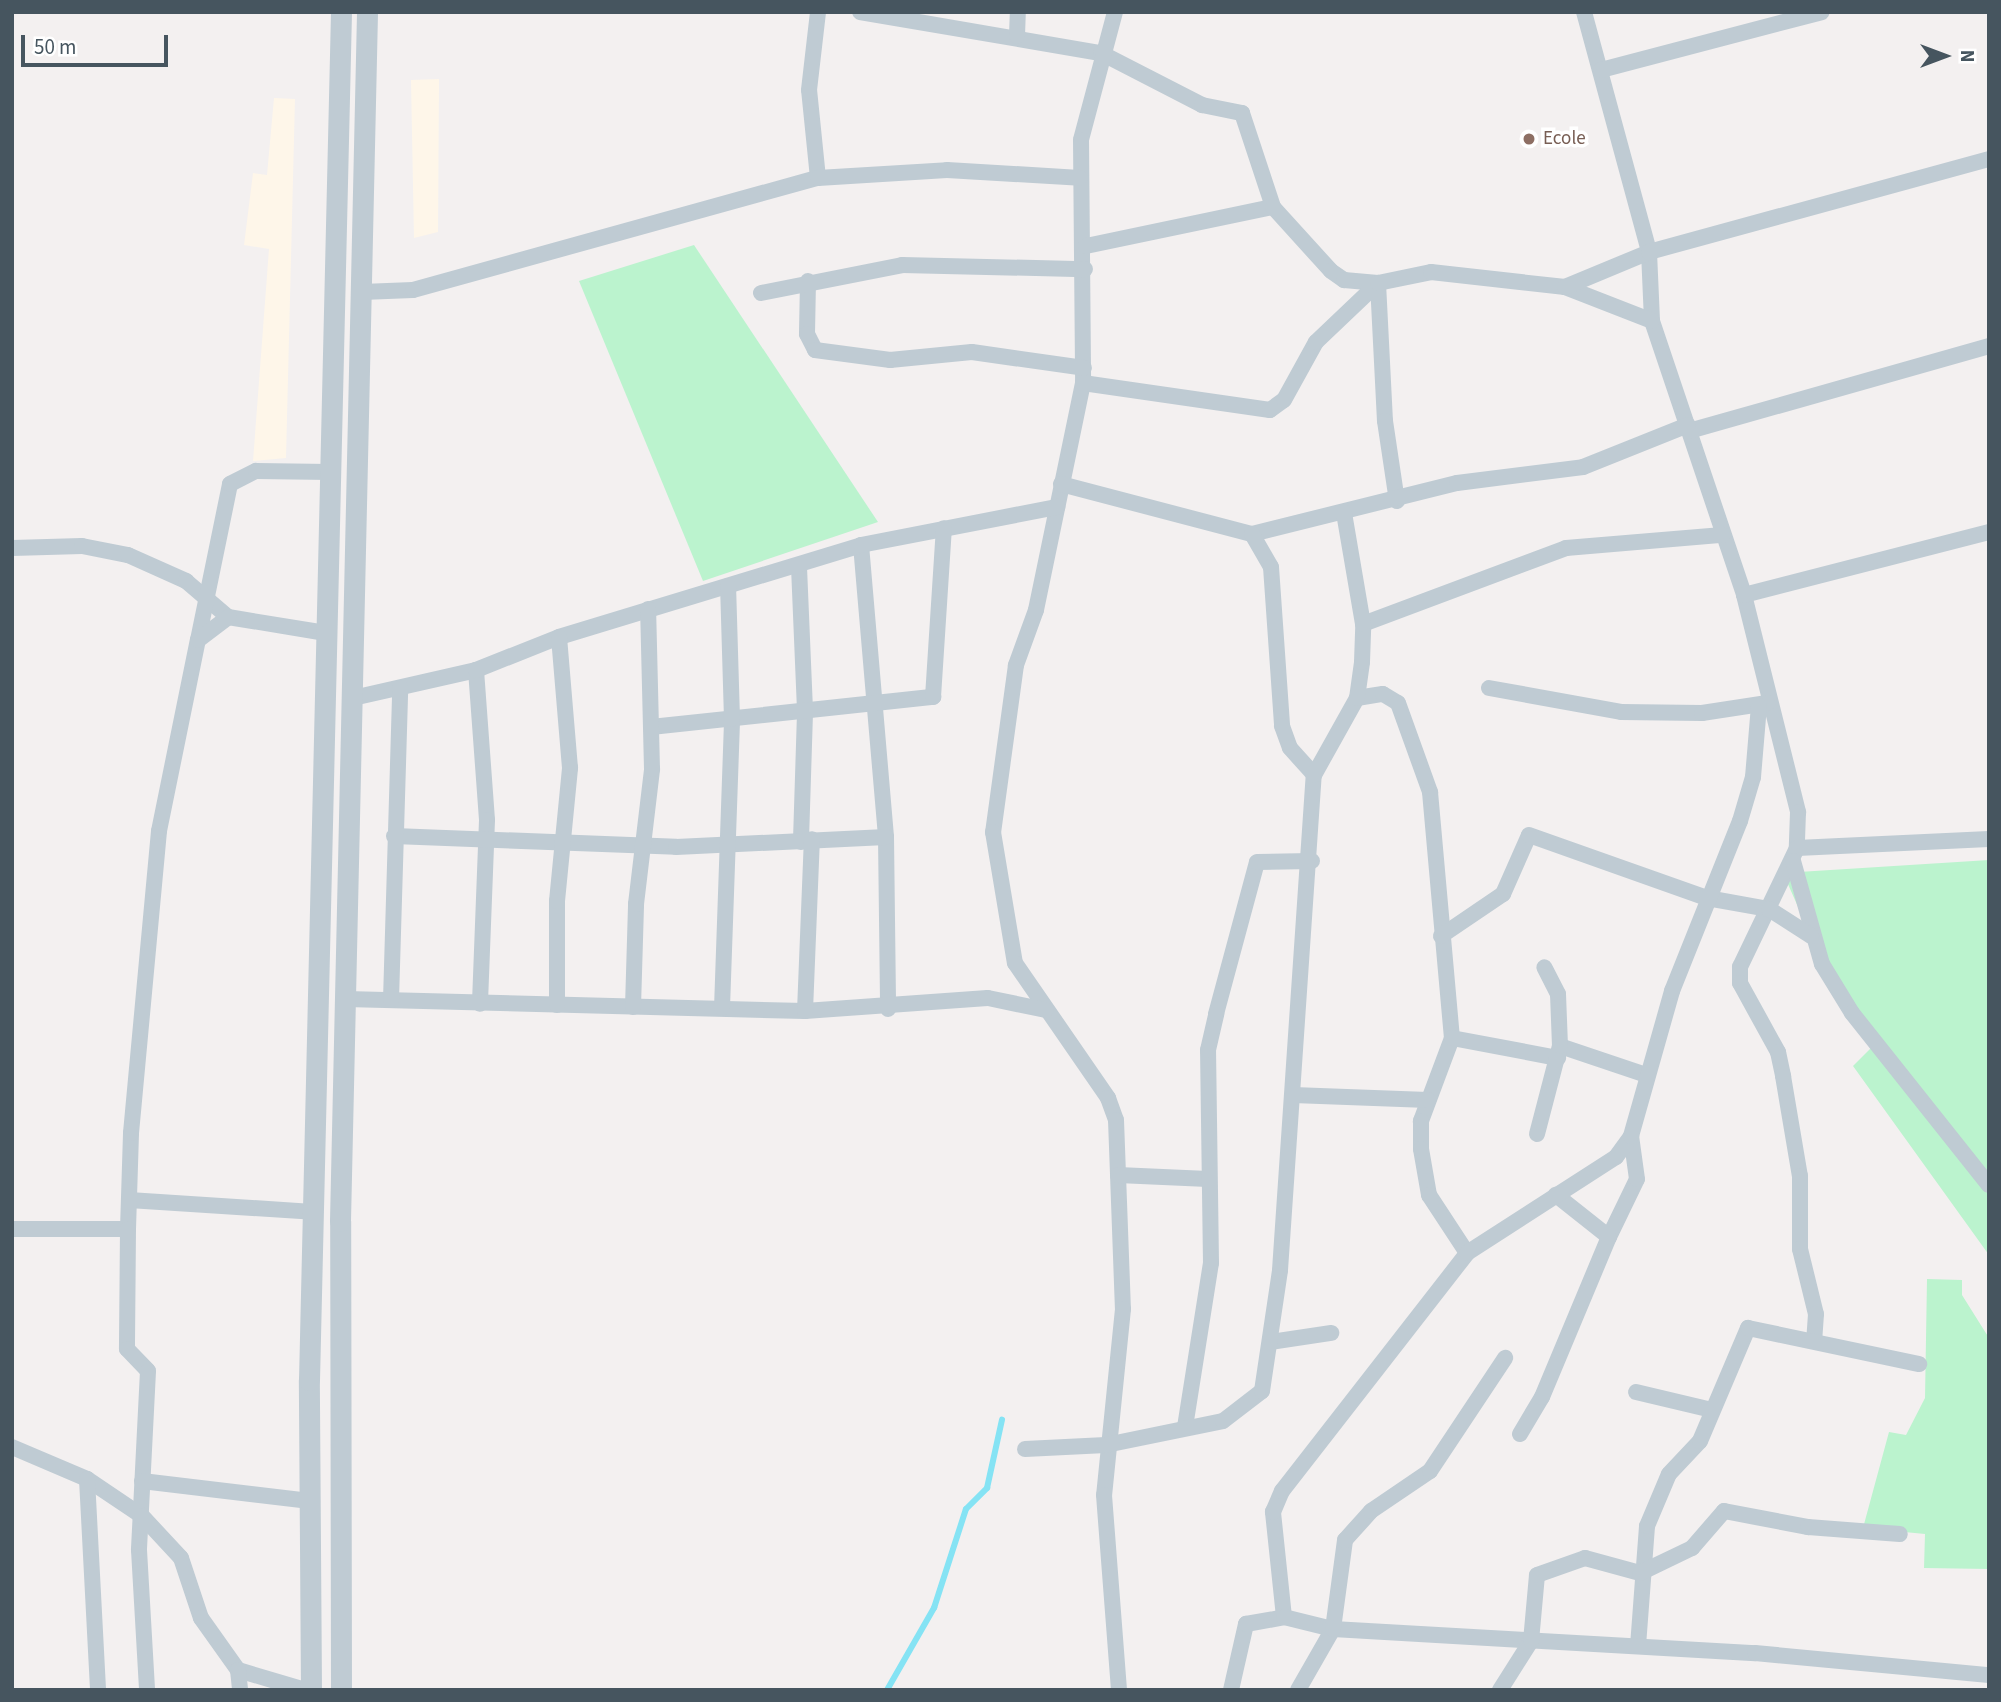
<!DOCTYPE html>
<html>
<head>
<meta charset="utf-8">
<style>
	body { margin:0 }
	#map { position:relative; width:2001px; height:1702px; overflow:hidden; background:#f3f0f0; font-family:"Source Sans 3",sans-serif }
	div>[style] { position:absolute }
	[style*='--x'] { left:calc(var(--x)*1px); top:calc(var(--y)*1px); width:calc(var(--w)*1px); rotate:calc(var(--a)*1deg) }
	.commercial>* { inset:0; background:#fef6e9 }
	.green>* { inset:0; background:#bbf3ce }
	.stream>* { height:6px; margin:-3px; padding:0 3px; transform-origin:3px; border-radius:3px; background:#85e3f4 }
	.minor>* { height:16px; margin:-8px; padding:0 8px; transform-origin:8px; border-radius:8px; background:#bfcbd3 }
	.tertiary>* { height:21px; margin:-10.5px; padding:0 10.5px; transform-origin:10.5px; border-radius:10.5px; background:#bfcbd3 }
	.dots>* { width:19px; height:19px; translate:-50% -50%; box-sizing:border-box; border:4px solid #fff; border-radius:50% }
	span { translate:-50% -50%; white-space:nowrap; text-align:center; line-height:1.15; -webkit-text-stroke:7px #fff; paint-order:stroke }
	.education-label { font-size:19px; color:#785e54 }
	.left { translate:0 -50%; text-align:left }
	.frame { position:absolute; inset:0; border:14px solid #46555f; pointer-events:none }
	.north { position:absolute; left:1910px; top:21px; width:70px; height:70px; -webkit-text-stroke:5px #fff; paint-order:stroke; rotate:90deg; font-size:19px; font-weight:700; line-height:28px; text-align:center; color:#46555f }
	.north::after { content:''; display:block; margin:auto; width:24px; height:32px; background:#46555f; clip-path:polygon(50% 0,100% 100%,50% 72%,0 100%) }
	.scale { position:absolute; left:21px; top:35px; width:147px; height:32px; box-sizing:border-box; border:4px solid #46555f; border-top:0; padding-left:9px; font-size:21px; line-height:24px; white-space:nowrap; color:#46555f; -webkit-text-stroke:5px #fff; paint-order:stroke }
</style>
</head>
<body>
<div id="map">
	<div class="commercial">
		<div style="clip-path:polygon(439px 79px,438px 232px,414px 238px,411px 80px)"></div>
		<div style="clip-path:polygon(274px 98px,295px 99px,286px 458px,253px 461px,269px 249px,244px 245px,253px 173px,267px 175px)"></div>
	</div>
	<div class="green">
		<div style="clip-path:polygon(694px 245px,878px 522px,703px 581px,579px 281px)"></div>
		<div style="clip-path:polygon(1989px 860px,1989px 1255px,1853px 1066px,1876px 1043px,1811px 936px,1783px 873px)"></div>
		<div style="clip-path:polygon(1927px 1279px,1962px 1280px,1962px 1295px,1989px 1338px,1989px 1569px,1924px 1568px,1925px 1534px,1863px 1528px,1889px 1432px,1906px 1435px,1925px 1398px)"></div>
	</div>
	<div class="stream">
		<div style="--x:887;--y:1690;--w:95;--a:-60.2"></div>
		<div style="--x:934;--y:1608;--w:104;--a:-72.1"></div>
		<div style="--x:966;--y:1509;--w:30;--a:-45"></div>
		<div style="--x:987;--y:1488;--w:70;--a:-77.6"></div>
	</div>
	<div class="minor">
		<div style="--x:860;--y:12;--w:244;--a:9.7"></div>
		<div style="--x:1101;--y:53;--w:114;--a:27.2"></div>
		<div style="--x:1202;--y:105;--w:41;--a:11.3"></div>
		<div style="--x:1242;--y:113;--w:99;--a:71.7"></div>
		<div style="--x:1115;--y:12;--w:132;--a:104.9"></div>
		<div style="--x:1081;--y:140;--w:243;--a:89.5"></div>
		<div style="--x:1083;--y:383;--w:232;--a:101.7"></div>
		<div style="--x:1036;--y:610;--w:59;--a:110"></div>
		<div style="--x:1016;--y:665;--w:169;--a:97.8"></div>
		<div style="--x:993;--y:832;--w:133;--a:80.5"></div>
		<div style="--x:1015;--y:963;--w:164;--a:55.4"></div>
		<div style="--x:1108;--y:1098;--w:23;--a:70"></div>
		<div style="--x:1116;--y:1120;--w:189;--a:87.9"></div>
		<div style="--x:1123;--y:1309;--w:187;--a:95.8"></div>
		<div style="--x:1104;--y:1495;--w:196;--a:85.6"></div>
		<div style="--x:1584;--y:12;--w:249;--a:74.8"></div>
		<div style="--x:1649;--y:252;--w:69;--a:87.5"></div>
		<div style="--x:1652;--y:321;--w:289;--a:71.4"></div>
		<div style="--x:1744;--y:595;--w:224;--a:76"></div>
		<div style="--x:1798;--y:812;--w:36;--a:92"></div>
		<div style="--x:1797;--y:848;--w:132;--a:115.6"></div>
		<div style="--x:1740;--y:967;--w:16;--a:90"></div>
		<div style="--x:1740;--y:983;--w:79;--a:61.2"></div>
		<div style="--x:1778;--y:1052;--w:25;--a:78"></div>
		<div style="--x:1783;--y:1076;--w:101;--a:80.4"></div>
		<div style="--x:1800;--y:1176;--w:73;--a:90"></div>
		<div style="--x:1800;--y:1249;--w:67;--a:76.2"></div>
		<div style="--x:1816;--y:1314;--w:26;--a:94"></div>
		<div style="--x:1017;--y:36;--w:24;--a:-88"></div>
		<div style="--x:1601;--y:70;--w:228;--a:-14.7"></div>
		<div style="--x:818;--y:178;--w:88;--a:-95.8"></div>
		<div style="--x:809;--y:90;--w:79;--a:-83.4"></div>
		<div style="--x:1086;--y:246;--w:191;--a:-11.8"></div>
		<div style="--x:1273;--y:207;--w:86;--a:47.8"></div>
		<div style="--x:1331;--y:271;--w:16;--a:35"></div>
		<div style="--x:1344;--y:280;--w:34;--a:5"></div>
		<div style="--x:1378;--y:283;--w:138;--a:87.1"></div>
		<div style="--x:1385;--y:421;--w:81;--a:81.5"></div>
		<div style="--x:808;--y:281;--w:53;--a:91.1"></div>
		<div style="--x:807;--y:334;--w:18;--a:63"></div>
		<div style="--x:815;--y:350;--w:76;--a:7.6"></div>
		<div style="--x:890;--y:360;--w:82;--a:-5.6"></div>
		<div style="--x:972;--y:352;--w:113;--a:8.1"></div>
		<div style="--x:1565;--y:287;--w:93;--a:21.3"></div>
		<div style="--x:362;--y:292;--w:51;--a:-2.2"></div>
		<div style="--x:413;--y:290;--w:420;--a:-15.5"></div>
		<div style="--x:818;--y:178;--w:129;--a:-3.5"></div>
		<div style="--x:947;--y:170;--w:133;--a:3.4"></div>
		<div style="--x:761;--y:293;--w:144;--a:-11.2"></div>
		<div style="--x:902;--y:265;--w:183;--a:1.3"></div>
		<div style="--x:1083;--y:383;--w:189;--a:8.2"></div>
		<div style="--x:1270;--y:410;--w:17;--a:-36"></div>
		<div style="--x:1284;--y:400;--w:66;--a:-61.1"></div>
		<div style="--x:1316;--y:342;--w:86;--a:-43.6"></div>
		<div style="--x:1378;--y:283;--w:54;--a:-11.7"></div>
		<div style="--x:1431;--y:272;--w:135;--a:6.4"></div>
		<div style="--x:1565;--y:287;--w:91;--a:-22.6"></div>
		<div style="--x:1649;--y:252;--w:352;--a:-15.3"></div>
		<div style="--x:1689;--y:431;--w:312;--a:-15.8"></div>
		<div style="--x:1061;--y:484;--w:197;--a:14.7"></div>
		<div style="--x:1252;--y:534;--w:211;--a:-14"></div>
		<div style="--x:1457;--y:483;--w:127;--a:-7.2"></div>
		<div style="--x:1583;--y:467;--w:113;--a:-21.8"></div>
		<div style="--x:1252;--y:534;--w:38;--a:60"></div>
		<div style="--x:1271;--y:567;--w:159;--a:86"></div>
		<div style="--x:1282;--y:726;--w:23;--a:70"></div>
		<div style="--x:1290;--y:748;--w:36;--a:48"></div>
		<div style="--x:861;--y:545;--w:293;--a:85.1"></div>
		<div style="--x:886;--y:837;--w:172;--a:89.3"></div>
		<div style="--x:12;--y:548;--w:70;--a:-1.6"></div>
		<div style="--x:82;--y:546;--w:47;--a:11.1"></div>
		<div style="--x:128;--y:555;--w:64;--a:24.1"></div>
		<div style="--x:186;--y:581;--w:55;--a:40.6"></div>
		<div style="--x:228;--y:617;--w:99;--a:9.3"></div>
		<div style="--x:799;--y:567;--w:146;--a:87.6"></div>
		<div style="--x:805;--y:713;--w:129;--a:91.8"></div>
		<div style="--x:1744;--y:595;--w:253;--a:-14.4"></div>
		<div style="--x:1363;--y:624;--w:217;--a:-20.5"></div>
		<div style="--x:1566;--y:548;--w:157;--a:-4.8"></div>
		<div style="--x:198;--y:640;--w:159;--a:-78.4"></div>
		<div style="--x:230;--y:484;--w:29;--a:-27"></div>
		<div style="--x:256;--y:471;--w:74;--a:0.8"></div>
		<div style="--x:476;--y:670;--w:150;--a:85.8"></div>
		<div style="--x:487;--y:820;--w:184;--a:92.2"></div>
		<div style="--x:1489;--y:688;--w:134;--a:10.3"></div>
		<div style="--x:1621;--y:712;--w:81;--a:0.7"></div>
		<div style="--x:1702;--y:713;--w:66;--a:-8.7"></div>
		<div style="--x:353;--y:698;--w:126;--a:-12.8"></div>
		<div style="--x:476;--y:670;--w:89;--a:-21.7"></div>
		<div style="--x:559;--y:637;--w:316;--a:-16.9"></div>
		<div style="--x:861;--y:545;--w:200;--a:-11"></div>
		<div style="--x:1357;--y:698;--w:26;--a:-9"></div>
		<div style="--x:1383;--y:694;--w:17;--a:31"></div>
		<div style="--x:1398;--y:703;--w:95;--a:70.2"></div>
		<div style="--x:1430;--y:792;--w:247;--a:84.9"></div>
		<div style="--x:1452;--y:1038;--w:89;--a:110.5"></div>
		<div style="--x:1421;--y:1121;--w:28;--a:90"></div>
		<div style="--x:1421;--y:1149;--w:47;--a:80.1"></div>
		<div style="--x:1429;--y:1195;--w:69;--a:56.8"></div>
		<div style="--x:651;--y:727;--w:284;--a:-6.1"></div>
		<div style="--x:933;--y:697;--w:169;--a:-86.3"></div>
		<div style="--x:394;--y:836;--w:282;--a:2.2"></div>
		<div style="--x:676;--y:847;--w:210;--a:-2.7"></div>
		<div style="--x:1797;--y:848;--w:192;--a:-2.7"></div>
		<div style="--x:1793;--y:861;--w:107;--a:74.3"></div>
		<div style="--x:1822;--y:964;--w:57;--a:58.5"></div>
		<div style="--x:1852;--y:1013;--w:220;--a:51.5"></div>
		<div style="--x:1441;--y:936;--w:75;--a:-34.1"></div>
		<div style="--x:1503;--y:894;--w:64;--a:-66.2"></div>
		<div style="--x:1529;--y:835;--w:189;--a:19.5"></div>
		<div style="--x:1707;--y:898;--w:63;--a:10.1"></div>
		<div style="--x:1769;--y:909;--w:50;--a:32.7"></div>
		<div style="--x:346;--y:999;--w:459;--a:1.5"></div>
		<div style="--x:805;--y:1011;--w:183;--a:-4.1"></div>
		<div style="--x:988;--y:998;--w:59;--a:11.7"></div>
		<div style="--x:391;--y:1000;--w:312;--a:-88.3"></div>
		<div style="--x:557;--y:1005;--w:104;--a:-90"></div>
		<div style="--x:557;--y:901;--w:134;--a:-84.4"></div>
		<div style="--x:570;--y:768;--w:131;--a:-94.8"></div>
		<div style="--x:633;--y:1007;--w:103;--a:-88.3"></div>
		<div style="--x:636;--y:904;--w:136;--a:-83.2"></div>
		<div style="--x:652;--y:769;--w:160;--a:-91.4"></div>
		<div style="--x:722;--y:1008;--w:289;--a:-88"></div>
		<div style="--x:732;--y:719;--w:133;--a:-91.7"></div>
		<div style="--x:805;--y:1011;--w:172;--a:-87.7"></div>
		<div style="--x:1452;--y:1038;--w:108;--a:10.7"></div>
		<div style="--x:1560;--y:1046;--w:91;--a:18.6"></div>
		<div style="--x:1293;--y:1095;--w:135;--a:2.1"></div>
		<div style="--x:1537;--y:1134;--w:91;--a:-75.4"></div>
		<div style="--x:1560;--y:1046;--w:52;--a:-92.2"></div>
		<div style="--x:1558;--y:994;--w:30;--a:-117"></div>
		<div style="--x:1118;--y:1175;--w:90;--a:2.5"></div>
		<div style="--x:129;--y:1200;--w:184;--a:3.7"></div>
		<div style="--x:12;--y:1229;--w:116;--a:0"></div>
		<div style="--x:128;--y:1229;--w:96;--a:-88.2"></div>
		<div style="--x:131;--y:1133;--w:303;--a:-84.7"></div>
		<div style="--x:159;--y:831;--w:195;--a:-78.5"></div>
		<div style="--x:198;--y:640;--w:38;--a:-37"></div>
		<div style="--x:128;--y:1229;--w:120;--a:90.5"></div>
		<div style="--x:127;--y:1349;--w:30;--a:46"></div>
		<div style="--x:148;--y:1371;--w:179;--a:92.9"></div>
		<div style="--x:139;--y:1550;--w:140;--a:86.7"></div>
		<div style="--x:1609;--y:1237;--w:64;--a:-64.2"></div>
		<div style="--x:1637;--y:1179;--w:43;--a:-97.9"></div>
		<div style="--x:1270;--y:1342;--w:62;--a:-8.4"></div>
		<div style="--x:1636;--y:1392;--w:78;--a:13.3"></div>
		<div style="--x:1185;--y:1427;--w:166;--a:-81"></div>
		<div style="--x:1211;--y:1263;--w:213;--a:-90.8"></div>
		<div style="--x:1208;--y:1050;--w:37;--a:-77"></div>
		<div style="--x:1216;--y:1014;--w:157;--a:-74.9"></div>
		<div style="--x:1257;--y:862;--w:55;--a:-1"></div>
		<div style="--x:1520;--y:1434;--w:43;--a:-59.3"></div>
		<div style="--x:1542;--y:1397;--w:173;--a:-67.3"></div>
		<div style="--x:1609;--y:1237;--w:68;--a:-141.6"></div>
		<div style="--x:12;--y:1447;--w:82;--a:23.1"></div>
		<div style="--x:87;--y:1479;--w:66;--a:33.9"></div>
		<div style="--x:142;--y:1516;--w:57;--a:47.1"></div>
		<div style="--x:181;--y:1558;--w:63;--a:71.6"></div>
		<div style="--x:201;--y:1618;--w:64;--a:54.6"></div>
		<div style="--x:238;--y:1670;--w:70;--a:16.6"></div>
		<div style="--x:1025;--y:1449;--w:81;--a:-2.8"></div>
		<div style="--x:1106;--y:1445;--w:119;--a:-11.6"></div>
		<div style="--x:1223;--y:1421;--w:49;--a:-37.6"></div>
		<div style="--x:1262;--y:1391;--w:122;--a:-81.5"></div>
		<div style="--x:1280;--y:1270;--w:496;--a:-86.1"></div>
		<div style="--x:1314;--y:775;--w:88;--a:-60.8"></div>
		<div style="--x:1357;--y:698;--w:36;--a:-82"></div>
		<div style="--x:1362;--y:662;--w:38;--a:-88"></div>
		<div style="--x:1363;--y:624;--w:113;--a:-99.7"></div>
		<div style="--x:87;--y:1479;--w:211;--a:87"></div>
		<div style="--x:142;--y:1481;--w:169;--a:6.8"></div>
		<div style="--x:1284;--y:1617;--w:106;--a:-96"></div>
		<div style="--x:1273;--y:1512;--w:23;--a:-67"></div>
		<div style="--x:1282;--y:1491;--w:301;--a:-52.1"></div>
		<div style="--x:1467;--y:1253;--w:177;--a:-32.8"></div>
		<div style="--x:1616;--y:1157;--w:26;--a:-54"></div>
		<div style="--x:1631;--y:1136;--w:151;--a:-74.2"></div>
		<div style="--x:1672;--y:991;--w:183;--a:-68.2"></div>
		<div style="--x:1740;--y:821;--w:46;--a:-73.5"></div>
		<div style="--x:1753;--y:777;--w:71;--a:-85.2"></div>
		<div style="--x:1638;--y:1646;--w:120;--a:-85.7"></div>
		<div style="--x:1647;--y:1526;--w:56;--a:-67.1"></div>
		<div style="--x:1669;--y:1474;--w:45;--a:-46.8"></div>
		<div style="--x:1700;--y:1441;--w:123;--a:-67"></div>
		<div style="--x:1748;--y:1328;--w:175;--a:11.9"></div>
		<div style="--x:238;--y:1670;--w:20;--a:84"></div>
		<div style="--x:1231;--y:1690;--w:68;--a:-77.2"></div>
		<div style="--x:1246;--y:1624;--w:39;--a:-10"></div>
		<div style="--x:1284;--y:1617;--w:50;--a:13.8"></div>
		<div style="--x:1333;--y:1629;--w:423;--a:3.3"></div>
		<div style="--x:1755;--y:1653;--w:235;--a:5.4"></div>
		<div style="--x:1298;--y:1690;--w:70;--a:-60.2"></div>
		<div style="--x:1333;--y:1629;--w:90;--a:-82.3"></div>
		<div style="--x:1345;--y:1540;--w:39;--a:-48"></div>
		<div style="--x:1371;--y:1511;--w:71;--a:-34.1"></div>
		<div style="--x:1430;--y:1471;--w:136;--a:-56.4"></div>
		<div style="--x:1500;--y:1690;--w:58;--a:-57.7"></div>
		<div style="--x:1531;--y:1641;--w:66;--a:-84.8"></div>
		<div style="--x:1537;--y:1575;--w:51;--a:-19.5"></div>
		<div style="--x:1585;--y:1558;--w:57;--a:15.3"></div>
		<div style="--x:1640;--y:1573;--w:58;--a:-25.7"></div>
		<div style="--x:1692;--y:1548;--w:49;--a:-49.1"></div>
		<div style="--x:1724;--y:1511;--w:86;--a:10.8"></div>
		<div style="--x:1808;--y:1527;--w:92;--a:4.4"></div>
	</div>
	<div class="tertiary">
		<div style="--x:311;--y:1690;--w:310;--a:-90.4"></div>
		<div style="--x:309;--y:1380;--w:1368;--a:-88.66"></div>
		<div style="--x:341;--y:1690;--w:469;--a:-90.1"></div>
		<div style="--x:340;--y:1221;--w:1209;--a:-88.72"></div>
	</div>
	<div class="dots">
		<div style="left:1529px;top:139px;background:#8d6e63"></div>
	</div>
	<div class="education-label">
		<span class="left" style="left:1543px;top:139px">Ecole</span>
	</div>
	<div class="frame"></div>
	<div class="north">N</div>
	<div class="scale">50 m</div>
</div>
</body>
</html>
